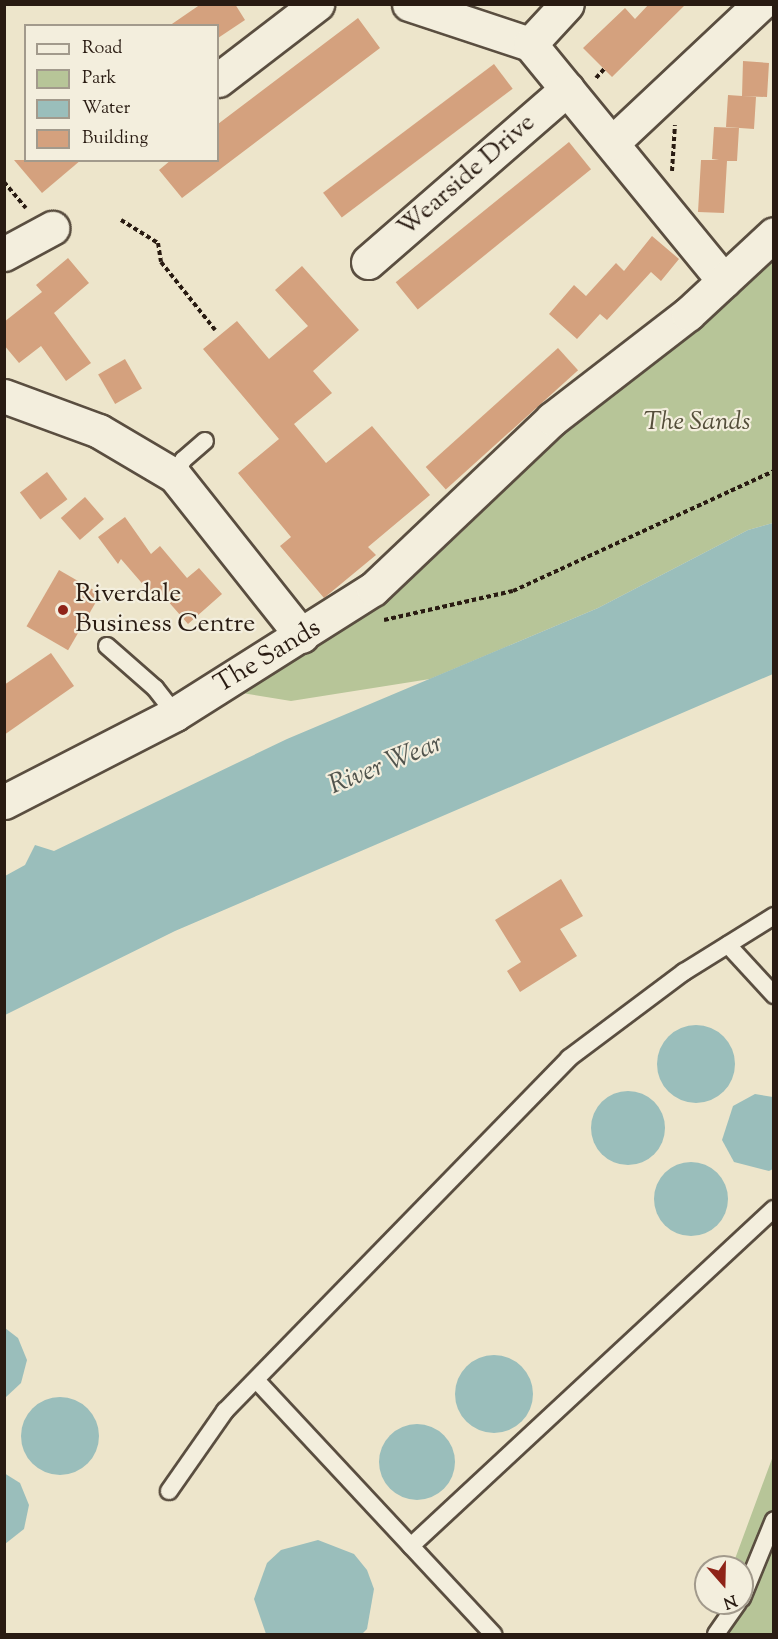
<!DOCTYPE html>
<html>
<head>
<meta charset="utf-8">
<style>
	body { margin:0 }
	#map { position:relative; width:778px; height:1639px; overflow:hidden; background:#ede5cb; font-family:"Sorts Mill Goudy",serif }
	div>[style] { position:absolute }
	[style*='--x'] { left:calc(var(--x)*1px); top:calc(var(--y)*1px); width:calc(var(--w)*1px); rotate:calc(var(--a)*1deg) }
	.green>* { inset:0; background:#b7c598 }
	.water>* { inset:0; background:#9abebb }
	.round { border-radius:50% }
	.building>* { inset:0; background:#d4a17e; transform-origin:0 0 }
	.path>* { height:4px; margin-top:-2px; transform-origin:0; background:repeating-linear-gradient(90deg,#291b12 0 4.5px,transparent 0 7.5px) }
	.roads { filter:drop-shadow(2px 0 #5a4e40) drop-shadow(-2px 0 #5a4e40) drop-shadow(0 2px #5a4e40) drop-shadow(0 -2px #5a4e40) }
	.service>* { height:16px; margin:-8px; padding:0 8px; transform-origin:8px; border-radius:8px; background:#f3eedd }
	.minor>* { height:33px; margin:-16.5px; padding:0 16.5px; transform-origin:16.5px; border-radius:16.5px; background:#f3eedd }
	.dots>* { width:16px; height:16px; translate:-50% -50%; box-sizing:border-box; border:3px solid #f3eedd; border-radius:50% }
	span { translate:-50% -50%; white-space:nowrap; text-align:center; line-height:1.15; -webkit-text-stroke:4.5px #f3eedd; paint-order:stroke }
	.street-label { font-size:26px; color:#291b12 }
	.park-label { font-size:26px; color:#544e3a; font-style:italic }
	.poi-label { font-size:26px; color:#291b12 }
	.left { translate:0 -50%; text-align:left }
	.water-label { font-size:27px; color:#51544d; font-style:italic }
	.frame { position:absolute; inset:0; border:6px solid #291b12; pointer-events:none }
	.legend { position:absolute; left:24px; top:24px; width:195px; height:138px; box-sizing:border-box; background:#f3eedd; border:2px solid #a29a8c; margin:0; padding:8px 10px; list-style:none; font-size:18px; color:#291b12 }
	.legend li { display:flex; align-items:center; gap:12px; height:30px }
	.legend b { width:30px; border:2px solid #a29a8c }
	.north { position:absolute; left:694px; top:1555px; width:60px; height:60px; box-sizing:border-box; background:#f3eedd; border:2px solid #a29a8c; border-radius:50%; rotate:160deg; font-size:16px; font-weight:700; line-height:24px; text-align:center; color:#291b12 }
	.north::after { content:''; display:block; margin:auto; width:21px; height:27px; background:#8f2418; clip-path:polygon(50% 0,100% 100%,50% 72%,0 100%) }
</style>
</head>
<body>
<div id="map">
	<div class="green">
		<div style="clip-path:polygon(773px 256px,773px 523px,748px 530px,598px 608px,430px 679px,291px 701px,236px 692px,342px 631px,460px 534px,561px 430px,694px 332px)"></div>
		<div style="clip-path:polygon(773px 1456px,773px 1634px,712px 1634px,720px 1603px,742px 1603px,742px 1567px,732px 1567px)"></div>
	</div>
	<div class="water">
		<div style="clip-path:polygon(773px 523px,773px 674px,175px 931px,5px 1015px,5px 876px,25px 865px,35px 845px,54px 851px,287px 739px,598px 608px,748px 530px)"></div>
		<div class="round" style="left:657px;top:1025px;width:78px;height:78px"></div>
		<div class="round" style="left:591px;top:1091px;width:74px;height:74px"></div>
		<div style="clip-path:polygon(755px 1094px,773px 1097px,773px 1169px,769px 1171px,734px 1162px,722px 1140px,733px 1106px)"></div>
		<div class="round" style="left:654px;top:1162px;width:74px;height:74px"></div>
		<div style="clip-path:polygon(5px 1328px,18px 1338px,27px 1360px,21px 1383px,5px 1398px)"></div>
		<div class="round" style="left:455px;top:1355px;width:78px;height:78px"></div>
		<div class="round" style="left:21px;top:1397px;width:78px;height:78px"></div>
		<div class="round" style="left:379px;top:1424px;width:76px;height:76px"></div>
		<div style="clip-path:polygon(4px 1473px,20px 1483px,29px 1505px,24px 1529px,5px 1544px)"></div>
		<div style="clip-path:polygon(318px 1540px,354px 1554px,367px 1570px,374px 1589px,367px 1629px,362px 1634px,266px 1634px,254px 1599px,267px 1563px,281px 1550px)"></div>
	</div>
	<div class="building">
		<div style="clip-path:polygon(201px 4px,235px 4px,245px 20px,218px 38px,218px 26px,169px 26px)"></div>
		<div style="clip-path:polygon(649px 4px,686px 4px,612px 77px,583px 48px,625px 8px,635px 19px)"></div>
		<div style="clip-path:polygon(358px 18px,380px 48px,182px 198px,159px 170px,171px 160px,218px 160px,218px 124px)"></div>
		<div style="clip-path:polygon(743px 61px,769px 63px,767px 97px,742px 96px,756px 97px,754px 129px,726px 127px,728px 95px,742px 96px)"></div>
		<div style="left:494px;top:64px;width:31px;height:214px;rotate:53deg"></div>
		<div style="clip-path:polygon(714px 127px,739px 128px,737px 161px,727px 161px,724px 213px,698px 212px,701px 160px,719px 160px,712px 159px)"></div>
		<div style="left:569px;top:142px;width:35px;height:223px;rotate:51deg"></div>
		<div style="clip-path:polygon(14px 160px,81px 160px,42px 193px)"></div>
		<div style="clip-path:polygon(652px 236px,679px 259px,661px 281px,651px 272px,607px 320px,600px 314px,577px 339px,549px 314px,574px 285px,586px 296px,616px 263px,624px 271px)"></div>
		<div style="clip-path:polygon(68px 258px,89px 283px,54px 313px,91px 363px,66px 381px,41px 346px,19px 363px,4px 345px,4px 322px,42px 292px,36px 285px)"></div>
		<div style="clip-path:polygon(302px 266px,359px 330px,313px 371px,332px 393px,294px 424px,326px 463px,372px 426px,430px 495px,368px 547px,376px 555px,324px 598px,280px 546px,291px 537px,238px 473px,279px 439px,203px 349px,237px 321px,269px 359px,308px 326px,275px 290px)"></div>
		<div style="left:558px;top:348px;width:30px;height:178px;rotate:48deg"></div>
		<div style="left:125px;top:359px;width:34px;height:31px;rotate:60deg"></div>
		<div style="left:47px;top:472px;width:34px;height:34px;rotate:53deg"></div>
		<div style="left:85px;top:497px;width:29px;height:32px;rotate:49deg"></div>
		<div style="clip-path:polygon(125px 517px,151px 554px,160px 546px,187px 578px,199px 568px,222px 594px,188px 624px,159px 591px,153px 596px,121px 559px,118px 564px,98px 537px)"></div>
		<div style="left:59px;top:570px;width:48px;height:65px;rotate:30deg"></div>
		<div style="clip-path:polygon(51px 653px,74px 686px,4px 735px,4px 685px)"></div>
		<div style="clip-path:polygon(561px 879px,583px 916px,560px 929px,577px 956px,520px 992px,507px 971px,521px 962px,495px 920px)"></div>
	</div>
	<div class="path">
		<div style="--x:596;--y:78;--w:12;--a:-48"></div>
		<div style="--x:672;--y:171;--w:46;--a:-86.3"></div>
		<div style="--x:4;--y:182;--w:34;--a:50"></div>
		<div style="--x:121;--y:220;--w:44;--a:31.9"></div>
		<div style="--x:158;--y:243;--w:19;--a:81"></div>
		<div style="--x:161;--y:262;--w:87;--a:51.5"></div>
		<div style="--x:384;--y:620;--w:132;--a:-12.7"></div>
		<div style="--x:513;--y:591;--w:287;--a:-24.7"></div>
	</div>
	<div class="roads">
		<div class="service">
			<div style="--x:175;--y:476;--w:18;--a:-63"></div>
			<div style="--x:183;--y:460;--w:29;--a:-41"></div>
			<div style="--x:107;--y:646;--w:64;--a:41.2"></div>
			<div style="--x:155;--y:688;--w:33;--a:52"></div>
			<div style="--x:728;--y:945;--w:68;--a:47.4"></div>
			<div style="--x:258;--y:1382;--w:345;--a:47"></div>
			<div style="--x:169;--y:1491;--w:98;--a:-55"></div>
			<div style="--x:225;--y:1411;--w:493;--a:-45.7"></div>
			<div style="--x:569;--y:1058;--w:144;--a:-36.8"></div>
			<div style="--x:684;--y:972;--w:106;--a:-31.9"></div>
			<div style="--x:411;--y:1546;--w:495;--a:-42.9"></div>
			<div style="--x:742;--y:1598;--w:84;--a:-67.7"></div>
			<div style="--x:716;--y:1634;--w:38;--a:-55"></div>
		</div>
		<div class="minor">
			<div style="--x:409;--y:4;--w:127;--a:18.3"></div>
			<div style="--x:530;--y:44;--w:306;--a:50.7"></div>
			<div style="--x:530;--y:44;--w:54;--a:-47.2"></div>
			<div style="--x:218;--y:80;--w:125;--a:-37.5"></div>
			<div style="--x:612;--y:143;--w:203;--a:-43.2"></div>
			<div style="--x:4;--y:254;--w:55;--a:-28.4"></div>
			<div style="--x:368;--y:262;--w:264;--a:-41"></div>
			<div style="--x:4;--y:396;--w:101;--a:20.2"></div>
			<div style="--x:99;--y:431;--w:88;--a:30.6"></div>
			<div style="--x:175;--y:476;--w:204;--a:51.6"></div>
			<div style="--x:4;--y:802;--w:192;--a:-27.2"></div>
			<div style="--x:175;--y:714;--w:234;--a:-32.3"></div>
			<div style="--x:373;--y:589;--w:247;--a:-43.5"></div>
			<div style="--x:552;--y:419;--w:172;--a:-37.7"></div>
			<div style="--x:688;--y:314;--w:117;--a:-42.9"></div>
		</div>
	</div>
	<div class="dots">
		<div style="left:63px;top:610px;background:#8f2418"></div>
	</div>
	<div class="street-label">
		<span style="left:467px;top:176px;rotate:-41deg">Wearside Drive</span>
		<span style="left:268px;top:657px;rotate:-31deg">The Sands</span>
	</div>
	<div class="park-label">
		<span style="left:697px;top:423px">The Sands</span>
	</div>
	<div class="poi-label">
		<span class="left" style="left:75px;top:610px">Riverdale<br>Business Centre</span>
	</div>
	<div class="water-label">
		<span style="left:386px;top:765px;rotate:-22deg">River Wear</span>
	</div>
	<div class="frame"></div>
	<ul class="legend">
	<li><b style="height:8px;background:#f3eedd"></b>Road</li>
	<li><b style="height:16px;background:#b7c598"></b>Park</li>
	<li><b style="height:16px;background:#9abebb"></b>Water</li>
	<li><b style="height:16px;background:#d4a17e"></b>Building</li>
	</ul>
	<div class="north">N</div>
</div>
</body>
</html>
